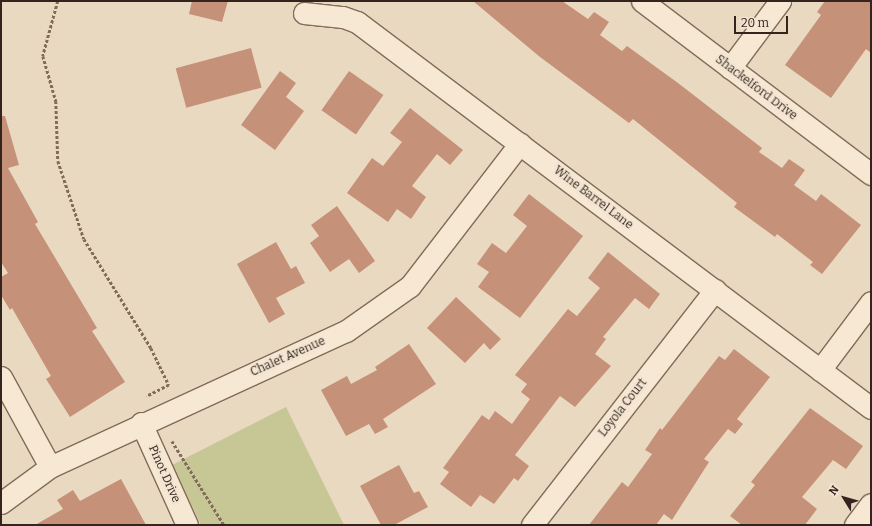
<!DOCTYPE html>
<html>
<head>
<meta charset="utf-8">
<style>
	body { margin:0 }
	#map { position:relative; width:872px; height:526px; overflow:hidden; background:#ead9c1; font-family:Bitter,serif }
	div>[style] { position:absolute }
	[style*='--x'] { left:calc(var(--x)*1px); top:calc(var(--y)*1px); width:calc(var(--w)*1px); rotate:calc(var(--a)*1deg) }
	.green>* { inset:0; background:#c7c796 }
	.building>* { inset:0; background:#c69179; transform-origin:0 0 }
	.path>* { height:2.5px; margin-top:-1.25px; transform-origin:0; background:repeating-linear-gradient(90deg,#826b5a 0 3px,transparent 0 5px) }
	.roads { filter:drop-shadow(1px 0 #826b5a) drop-shadow(-1px 0 #826b5a) drop-shadow(0 1px #826b5a) drop-shadow(0 -1px #826b5a) }
	.minor>* { height:21px; margin:-10.5px; padding:0 10.5px; transform-origin:10.5px; border-radius:10.5px; background:#f6e8d3 }
	span { translate:-50% -50%; white-space:nowrap; text-align:center; line-height:1.15; -webkit-text-stroke:3.5px #f2e4d0; paint-order:stroke }
	.street-label { font-size:12px; color:#33251d }
	.frame { position:absolute; inset:0; border:2px solid #33251d; pointer-events:none }
	.north { position:absolute; left:824px; top:478px; width:40px; height:40px; -webkit-text-stroke:3px #f2e4d0; paint-order:stroke; rotate:307deg; font-size:11px; font-weight:700; line-height:16px; text-align:center; color:#33251d }
	.north::after { content:''; display:block; margin:auto; width:14px; height:18px; background:#33251d; clip-path:polygon(50% 0,100% 100%,50% 72%,0 100%) }
	.scale { position:absolute; left:734px; top:16px; width:54px; height:18px; box-sizing:border-box; border:2px solid #33251d; border-top:0; padding-left:5px; font-size:12px; line-height:14px; white-space:nowrap; color:#33251d; -webkit-text-stroke:3px #f2e4d0; paint-order:stroke }
</style>
</head>
<body>
<div id="map">
	<div class="green">
		<div style="clip-path:polygon(286px 407px,344px 525px,201px 525px,172px 465px)"></div>
	</div>
	<div class="building">
		<div style="clip-path:polygon(192px 1px,228px 1px,222px 22px,189px 14px)"></div>
		<div style="clip-path:polygon(473px 1px,562px 1px,588px 19px,594px 12px,609px 22px,600px 35px,622px 51px,627px 46px,678px 83px,762px 148px,759px 152px,782px 168px,789px 159px,805px 170px,794px 185px,816px 201px,821px 194px,861px 225px,822px 274px,810px 265px,813px 262px,777px 234px,775px 237px,734px 207px,737px 203px,633px 119px,629px 123px,540px 57px)"></div>
		<div style="clip-path:polygon(825px 1px,871px 1px,871px 53px,866px 49px,831px 98px,785px 65px,821px 15px,817px 12px)"></div>
		<div style="left:251px;top:48px;width:41px;height:78px;rotate:75deg"></div>
		<div style="clip-path:polygon(280px 71px,296px 83px,286px 97px,304px 111px,275px 150px,241px 125px)"></div>
		<div style="left:349px;top:71px;width:42px;height:48px;rotate:35deg"></div>
		<div style="clip-path:polygon(410px 108px,463px 150px,450px 165px,437px 154px,412px 186px,426px 197px,411px 219px,397px 209px,388px 222px,347px 193px,372px 158px,383px 166px,402px 142px,390px 133px)"></div>
		<div style="clip-path:polygon(1px 116px,5px 116px,19px 165px,8px 168px,38px 222px,35px 224px,97px 328px,92px 331px,125px 382px,70px 417px,46px 379px,51px 376px,12px 308px,10px 310px,1px 295px,1px 277px,8px 273px,1px 262px)"></div>
		<div style="clip-path:polygon(529px 194px,583px 236px,520px 318px,478px 287px,489px 272px,477px 264px,492px 243px,506px 253px,527px 226px,513px 215px)"></div>
		<div style="clip-path:polygon(337px 206px,375px 261px,359px 273px,349px 259px,330px 272px,310px 243px,319px 236px,311px 225px)"></div>
		<div style="clip-path:polygon(276px 242px,291px 269px,296px 266px,305px 283px,276px 298px,285px 314px,269px 323px,237px 264px)"></div>
		<div style="clip-path:polygon(608px 252px,660px 294px,649px 309px,635px 298px,603px 337px,606px 339px,595px 354px,611px 366px,575px 407px,560px 396px,515px 455px,529px 466px,518px 481px,514px 478px,494px 504px,480px 495px,471px 507px,440px 484px,449px 472px,443px 468px,482px 415px,489px 420px,495px 411px,512px 424px,530px 399px,521px 392px,527px 384px,515px 375px,568px 309px,577px 316px,600px 288px,588px 278px)"></div>
		<div style="clip-path:polygon(456px 297px,501px 339px,490px 350px,484px 343px,465px 363px,427px 328px)"></div>
		<div style="clip-path:polygon(409px 344px,436px 384px,383px 419px,388px 427px,375px 434px,369px 424px,346px 436px,321px 390px,347px 376px,351px 384px,377px 370px,375px 367px)"></div>
		<div style="clip-path:polygon(734px 349px,770px 377px,737px 419px,743px 424px,735px 434px,728px 429px,704px 459px,709px 462px,672px 520px,664px 514px,656px 525px,589px 525px,622px 482px,628px 487px,652px 454px,645px 450px,660px 428px,662px 430px,719px 356px,725px 360px)"></div>
		<div style="clip-path:polygon(810px 408px,863px 446px,846px 469px,833px 460px,802px 497px,817px 509px,805px 525px,742px 525px,730px 516px,755px 485px,751px 482px)"></div>
		<div style="clip-path:polygon(399px 465px,414px 493px,419px 491px,428px 507px,394px 525px,381px 525px,360px 486px)"></div>
		<div style="clip-path:polygon(121px 479px,146px 525px,35px 525px,63px 509px,57px 500px,73px 490px,80px 501px)"></div>
	</div>
	<div class="path">
		<div style="--x:58;--y:1;--w:57;--a:105.3"></div>
		<div style="--x:43;--y:56;--w:47;--a:73.9"></div>
		<div style="--x:56;--y:101;--w:60;--a:88.1"></div>
		<div style="--x:58;--y:161;--w:82;--a:71.6"></div>
		<div style="--x:84;--y:239;--w:128;--a:58.4"></div>
		<div style="--x:151;--y:348;--w:41;--a:64.1"></div>
		<div style="--x:169;--y:385;--w:25;--a:153"></div>
		<div style="--x:172;--y:441;--w:99;--a:58.2"></div>
	</div>
	<div class="roads">
		<div class="minor">
			<div style="--x:642;--y:1;--w:287;--a:37.1"></div>
			<div style="--x:304;--y:13;--w:39;--a:6"></div>
			<div style="--x:343;--y:17;--w:15;--a:20"></div>
			<div style="--x:357;--y:22;--w:643;--a:36.91"></div>
			<div style="--x:730;--y:68;--w:84;--a:-53.3"></div>
			<div style="--x:820;--y:370;--w:85;--a:-53.1"></div>
			<div style="--x:1;--y:377;--w:102;--a:61.4"></div>
			<div style="--x:141;--y:423;--w:112;--a:65.7"></div>
			<div style="--x:1;--y:503;--w:61;--a:-36.3"></div>
			<div style="--x:50;--y:467;--w:326;--a:-24.7"></div>
			<div style="--x:346;--y:331;--w:78;--a:-35.1"></div>
			<div style="--x:410;--y:286;--w:180;--a:-52.4"></div>
			<div style="--x:532;--y:525;--w:298;--a:-52.1"></div>
			<div style="--x:855;--y:525;--w:26;--a:-53"></div>
		</div>
	</div>
	<div class="street-label">
		<span style="left:756px;top:88px;rotate:37deg">Shackelford Drive</span>
		<span style="left:593px;top:198px;rotate:37deg">Wine Barrel Lane</span>
		<span style="left:288px;top:357px;rotate:-24deg">Chalet Avenue</span>
		<span style="left:623px;top:408px;rotate:-52deg">Loyola Court</span>
		<span style="left:164px;top:474px;rotate:66deg">Pinot Drive</span>
	</div>
	<div class="frame"></div>
	<div class="north">N</div>
	<div class="scale">20 m</div>
</div>
</body>
</html>
